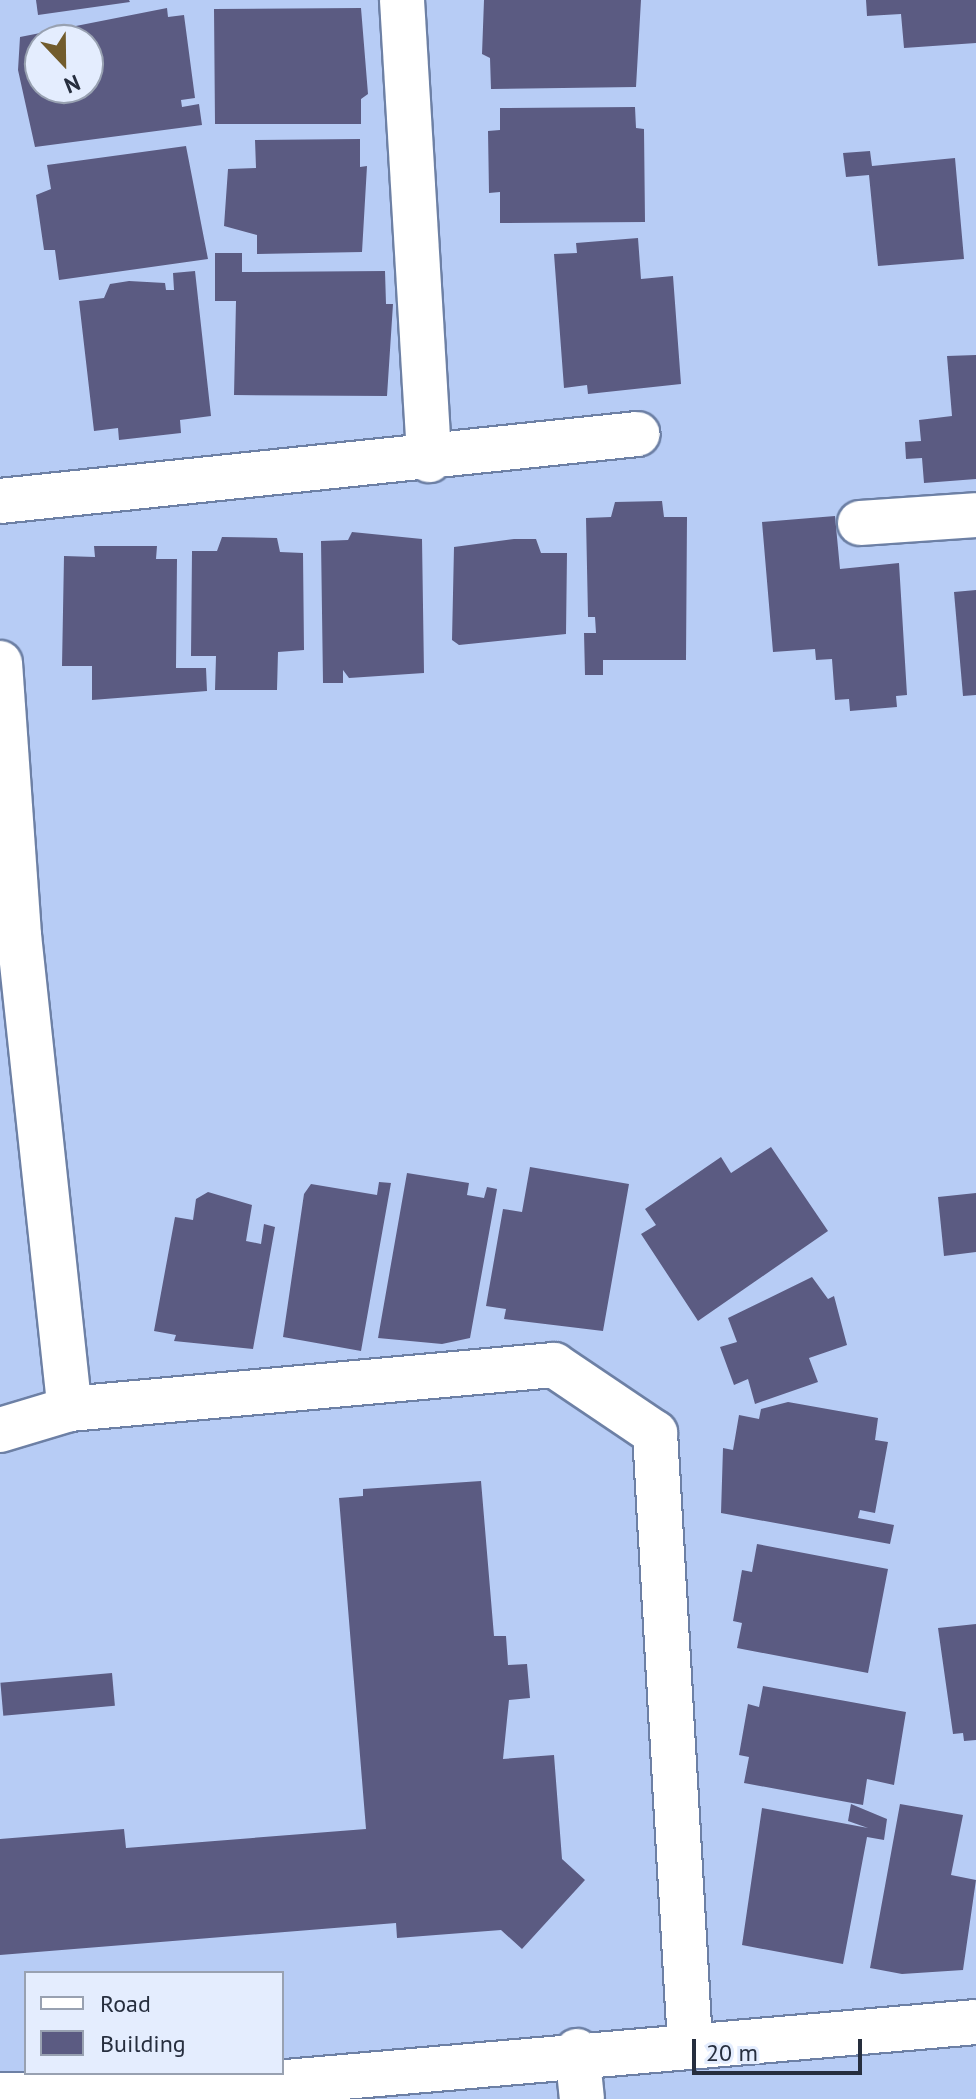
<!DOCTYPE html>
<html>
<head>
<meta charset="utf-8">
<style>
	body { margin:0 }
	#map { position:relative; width:976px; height:2099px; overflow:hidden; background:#b7ccf5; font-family:"PT Sans",sans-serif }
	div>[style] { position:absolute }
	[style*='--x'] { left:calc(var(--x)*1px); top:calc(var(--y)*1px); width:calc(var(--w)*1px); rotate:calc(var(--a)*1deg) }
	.building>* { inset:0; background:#5b5b82; transform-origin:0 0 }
	.roads { filter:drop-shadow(2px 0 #6d80a5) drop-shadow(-2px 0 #6d80a5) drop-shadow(0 2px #6d80a5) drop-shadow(0 -2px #6d80a5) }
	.minor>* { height:44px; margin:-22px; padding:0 22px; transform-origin:22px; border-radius:22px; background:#fff }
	span { translate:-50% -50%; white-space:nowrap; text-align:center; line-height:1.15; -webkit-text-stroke:8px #e4edfe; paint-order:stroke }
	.legend { position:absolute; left:24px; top:1971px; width:260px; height:104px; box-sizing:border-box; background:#e4edfe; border:2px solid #98a1b1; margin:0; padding:10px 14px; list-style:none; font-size:24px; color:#262e3e }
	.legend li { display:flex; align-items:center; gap:16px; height:40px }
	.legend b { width:40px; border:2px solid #98a1b1 }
	.north { position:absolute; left:24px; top:24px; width:80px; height:80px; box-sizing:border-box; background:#e4edfe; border:2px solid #98a1b1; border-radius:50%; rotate:158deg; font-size:22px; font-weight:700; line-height:32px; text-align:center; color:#262e3e }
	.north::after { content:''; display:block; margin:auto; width:28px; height:36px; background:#725c2c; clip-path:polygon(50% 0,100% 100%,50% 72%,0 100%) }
	.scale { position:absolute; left:692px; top:2039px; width:170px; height:36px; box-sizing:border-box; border:4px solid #262e3e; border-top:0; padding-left:10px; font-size:24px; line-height:28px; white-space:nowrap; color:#262e3e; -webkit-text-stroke:6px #e4edfe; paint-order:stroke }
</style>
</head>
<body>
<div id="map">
	<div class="building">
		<div style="clip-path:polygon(36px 0,129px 0,130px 2px,38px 15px)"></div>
		<div style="clip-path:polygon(484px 0,641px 0,636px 87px,491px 89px,490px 58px,482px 54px)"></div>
		<div style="clip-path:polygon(866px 0,976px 0,976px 43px,904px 48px,901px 14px,867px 16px)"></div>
		<div style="clip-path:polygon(evenodd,167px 8px,168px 17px,184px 15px,195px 98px,181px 100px,182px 107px,199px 104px,202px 125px,35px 147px,18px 70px,20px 37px,167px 8px,40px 40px,88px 40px,88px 88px,40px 88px,40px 40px)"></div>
		<div style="clip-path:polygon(361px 8px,368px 94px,361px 99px,361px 124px,215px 124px,214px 9px)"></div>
		<div style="clip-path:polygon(635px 107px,636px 128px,644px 129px,645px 222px,500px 223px,500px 192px,489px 193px,488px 131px,500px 130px,500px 108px)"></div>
		<div style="clip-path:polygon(360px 139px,360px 167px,367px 166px,362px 252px,257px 254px,257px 235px,224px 226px,228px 169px,256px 168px,255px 140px)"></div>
		<div style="clip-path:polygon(186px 146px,208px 259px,59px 280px,55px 250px,44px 250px,36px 195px,51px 189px,47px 165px)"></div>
		<div style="clip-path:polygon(870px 151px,872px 166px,955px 158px,964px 259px,878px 266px,869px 175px,846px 177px,843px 153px)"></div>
		<div style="clip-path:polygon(638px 238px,641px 279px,673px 276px,681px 384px,588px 394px,587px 385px,564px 388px,554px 254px,577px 253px,576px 243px)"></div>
		<div style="clip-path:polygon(215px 253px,242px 253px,242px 272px,385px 271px,386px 304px,393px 304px,387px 396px,234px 395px,236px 301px,215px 301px)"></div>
		<div style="clip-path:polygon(195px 271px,211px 416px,180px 420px,181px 433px,119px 440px,118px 428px,94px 431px,79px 301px,104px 298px,110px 284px,129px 281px,165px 283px,166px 290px,174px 290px,173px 273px)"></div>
		<div style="clip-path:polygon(976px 355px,976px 479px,924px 483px,922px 458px,906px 459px,905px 442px,921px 441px,919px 420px,952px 416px,947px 356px)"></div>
		<div style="clip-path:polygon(662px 501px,664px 517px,687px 517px,686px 660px,603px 660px,603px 675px,585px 675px,584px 633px,596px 633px,595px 617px,588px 617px,586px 518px,611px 517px,615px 502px)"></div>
		<div style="clip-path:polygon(835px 516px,840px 569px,899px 563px,907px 695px,896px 696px,897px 707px,850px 711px,849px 699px,835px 700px,832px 659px,816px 660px,815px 649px,773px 652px,762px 522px)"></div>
		<div style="clip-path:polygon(352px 532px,422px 539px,424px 673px,349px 678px,343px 670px,343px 683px,323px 683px,321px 541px,348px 540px)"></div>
		<div style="clip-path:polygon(222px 537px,277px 538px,280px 552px,303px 553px,304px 650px,278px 652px,277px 690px,215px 690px,216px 656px,191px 656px,192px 551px,217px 551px)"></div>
		<div style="clip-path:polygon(514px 539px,536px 539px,541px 553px,567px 553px,566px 634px,459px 645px,452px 640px,454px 547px)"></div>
		<div style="clip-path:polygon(94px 546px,157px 546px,156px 559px,177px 559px,176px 668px,206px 668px,207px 691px,92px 700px,92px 666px,62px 666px,64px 556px,95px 557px)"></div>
		<div style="clip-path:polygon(976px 590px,976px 695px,963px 696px,954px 592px)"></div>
		<div style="clip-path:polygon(771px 1147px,828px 1231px,698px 1321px,641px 1234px,656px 1225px,645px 1209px,721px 1157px,731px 1173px)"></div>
		<div style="clip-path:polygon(530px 1167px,629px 1184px,603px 1331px,504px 1319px,506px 1309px,486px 1306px,503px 1209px,522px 1212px)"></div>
		<div style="clip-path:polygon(407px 1173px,469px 1183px,467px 1195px,484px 1198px,487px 1187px,497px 1189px,470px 1338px,442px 1344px,378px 1338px)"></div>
		<div style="clip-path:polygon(379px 1182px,391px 1183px,361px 1351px,283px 1337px,304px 1194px,311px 1184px,377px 1195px)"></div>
		<div style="clip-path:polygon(208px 1192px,252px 1205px,246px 1241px,261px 1244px,264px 1224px,275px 1227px,253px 1349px,174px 1341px,176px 1335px,154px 1331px,175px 1217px,193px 1220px,196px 1199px)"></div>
		<div style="clip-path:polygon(976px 1193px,976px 1252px,944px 1256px,938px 1197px)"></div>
		<div style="clip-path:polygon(812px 1277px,828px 1299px,834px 1296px,847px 1345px,809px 1358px,818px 1382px,755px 1404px,748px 1379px,734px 1385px,720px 1347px,737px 1342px,728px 1318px)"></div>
		<div style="clip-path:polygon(788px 1402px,878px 1418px,875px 1440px,888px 1442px,875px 1513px,860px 1510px,858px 1518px,894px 1525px,890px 1544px,721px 1513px,723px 1448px,733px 1450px,739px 1415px,759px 1419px,761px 1409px)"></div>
		<div style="clip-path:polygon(481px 1481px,494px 1636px,506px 1636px,508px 1665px,527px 1664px,530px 1698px,509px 1700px,503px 1759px,554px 1755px,562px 1859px,585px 1880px,522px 1949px,501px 1930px,397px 1938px,396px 1923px,0 1955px,0 1839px,124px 1829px,126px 1848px,366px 1829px,339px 1498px,363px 1496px,363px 1489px)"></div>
		<div style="clip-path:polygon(757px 1544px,888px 1569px,868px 1673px,737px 1648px,742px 1623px,733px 1621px,742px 1570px,752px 1572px)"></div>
		<div style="clip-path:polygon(976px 1624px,976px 1740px,964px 1741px,963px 1733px,953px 1734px,938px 1628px)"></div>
		<div style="left:112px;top:1673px;width:33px;height:112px;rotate:85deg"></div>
		<div style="clip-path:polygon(763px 1686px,906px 1712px,894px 1785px,867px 1779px,863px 1805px,744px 1783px,749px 1757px,739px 1755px,748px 1704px,759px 1707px)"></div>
		<div style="clip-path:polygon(851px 1804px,887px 1819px,884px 1840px,867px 1837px,843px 1964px,742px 1945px,762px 1808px,868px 1828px,848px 1821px)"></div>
		<div style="clip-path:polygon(900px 1804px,963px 1815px,951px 1875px,976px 1880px,963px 1970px,902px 1974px,870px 1968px)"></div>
	</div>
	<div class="roads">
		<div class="minor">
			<div style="--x:402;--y:0;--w:461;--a:86.6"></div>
			<div style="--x:0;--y:501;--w:641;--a:-6"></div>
			<div style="--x:860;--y:523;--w:116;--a:-3.9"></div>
			<div style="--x:0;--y:663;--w:273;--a:86"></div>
			<div style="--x:19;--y:935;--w:477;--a:83.9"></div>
			<div style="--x:0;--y:1430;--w:73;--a:-16.7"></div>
			<div style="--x:70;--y:1409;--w:486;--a:-5.2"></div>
			<div style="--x:554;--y:1365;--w:122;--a:34"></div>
			<div style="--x:655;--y:1433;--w:611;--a:86.72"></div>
			<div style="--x:577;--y:2051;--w:48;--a:84.1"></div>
			<div style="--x:0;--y:2095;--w:171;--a:-1"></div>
			<div style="--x:171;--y:2092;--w:808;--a:-4.97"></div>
		</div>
	</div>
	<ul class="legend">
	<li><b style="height:10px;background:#fff"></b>Road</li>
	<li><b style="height:22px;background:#5b5b82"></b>Building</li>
	</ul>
	<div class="north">N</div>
	<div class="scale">20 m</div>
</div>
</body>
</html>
